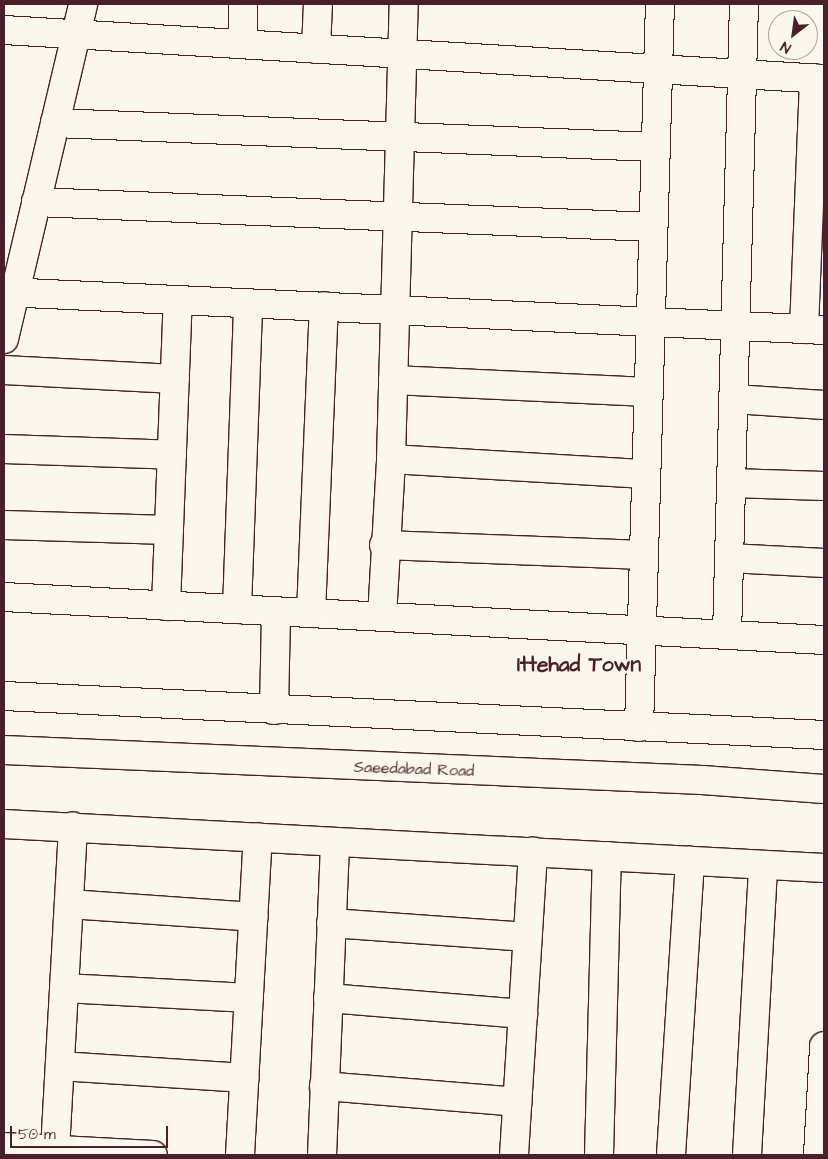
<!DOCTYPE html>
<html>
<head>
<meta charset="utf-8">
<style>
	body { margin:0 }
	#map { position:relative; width:828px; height:1159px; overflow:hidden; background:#fbf7ec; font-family:"Architects Daughter",sans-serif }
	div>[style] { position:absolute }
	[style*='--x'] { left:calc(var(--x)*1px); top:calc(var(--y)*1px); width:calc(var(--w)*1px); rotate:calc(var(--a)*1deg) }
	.roads { filter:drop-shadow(1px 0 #4a1f2b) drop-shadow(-1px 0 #4a1f2b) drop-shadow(0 1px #4a1f2b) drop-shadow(0 -1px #4a1f2b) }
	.minor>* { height:28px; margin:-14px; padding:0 14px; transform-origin:14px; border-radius:14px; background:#fbf7ec }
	span { translate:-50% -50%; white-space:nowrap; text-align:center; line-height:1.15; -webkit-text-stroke:5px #fbf7ec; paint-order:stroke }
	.street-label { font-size:16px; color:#4a1f2b }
	.district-label { font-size:21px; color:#4a1f2b; font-weight:700 }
	.frame { position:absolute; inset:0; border:5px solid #4a1f2b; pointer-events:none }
	.north { position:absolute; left:768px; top:10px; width:50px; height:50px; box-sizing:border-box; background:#fbf7ec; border:1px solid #b4a19f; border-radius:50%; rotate:210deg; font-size:14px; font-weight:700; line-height:20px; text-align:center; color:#4a1f2b }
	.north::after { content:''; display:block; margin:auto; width:18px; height:22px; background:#4a1f2b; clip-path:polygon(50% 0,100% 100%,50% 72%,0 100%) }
	.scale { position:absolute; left:10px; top:1126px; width:158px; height:22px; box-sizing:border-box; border:2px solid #4a1f2b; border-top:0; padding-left:6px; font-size:15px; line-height:18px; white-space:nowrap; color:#4a1f2b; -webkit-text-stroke:4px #fbf7ec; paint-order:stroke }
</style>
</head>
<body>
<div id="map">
	<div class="roads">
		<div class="minor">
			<div style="--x:4;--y:30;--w:821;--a:3.42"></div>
			<div style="--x:243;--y:44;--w:40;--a:-90"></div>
			<div style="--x:316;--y:49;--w:45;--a:-87.5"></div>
			<div style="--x:55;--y:123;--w:601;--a:2.29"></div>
			<div style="--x:36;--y:202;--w:618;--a:2.32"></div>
			<div style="--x:4;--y:292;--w:821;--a:2.65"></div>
			<div style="--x:804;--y:329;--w:251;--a:-87.7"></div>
			<div style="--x:4;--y:339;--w:344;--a:-76.7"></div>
			<div style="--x:4;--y:370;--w:171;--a:3"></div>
			<div style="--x:393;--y:380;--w:255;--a:2.7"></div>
			<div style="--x:734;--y:399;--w:90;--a:3.8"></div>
			<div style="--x:4;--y:449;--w:168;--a:2"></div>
			<div style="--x:391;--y:459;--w:255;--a:3.4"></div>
			<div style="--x:731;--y:483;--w:93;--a:1.8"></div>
			<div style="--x:4;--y:525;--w:165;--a:1.7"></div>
			<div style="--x:384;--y:545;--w:260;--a:2.2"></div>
			<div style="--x:729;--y:558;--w:95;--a:3"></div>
			<div style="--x:4;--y:597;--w:821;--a:3"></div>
			<div style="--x:166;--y:606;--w:306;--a:-87.8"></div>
			<div style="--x:237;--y:609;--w:306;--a:-87.9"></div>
			<div style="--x:311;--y:613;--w:307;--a:-87.6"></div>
			<div style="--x:382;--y:617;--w:158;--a:-86.7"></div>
			<div style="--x:391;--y:459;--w:455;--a:-88.4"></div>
			<div style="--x:727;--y:635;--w:631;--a:-88.46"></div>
			<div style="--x:4;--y:696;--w:821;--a:2.72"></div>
			<div style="--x:274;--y:710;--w:98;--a:-88.8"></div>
			<div style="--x:639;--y:727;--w:723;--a:-88.34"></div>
			<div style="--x:4;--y:750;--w:699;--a:2.46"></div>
			<div style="--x:702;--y:780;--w:122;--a:4.2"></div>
			<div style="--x:4;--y:824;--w:821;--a:3.07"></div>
			<div style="--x:69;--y:904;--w:185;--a:4"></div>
			<div style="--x:331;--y:923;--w:197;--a:4.1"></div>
			<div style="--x:64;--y:988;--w:185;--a:3.1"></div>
			<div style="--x:328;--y:998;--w:196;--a:4.7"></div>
			<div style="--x:60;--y:1066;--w:185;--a:3.7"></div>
			<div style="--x:324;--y:1086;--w:194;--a:4.7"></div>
			<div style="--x:4;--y:1147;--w:149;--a:3.1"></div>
			<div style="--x:55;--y:1150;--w:324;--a:-86.8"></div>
			<div style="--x:240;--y:1155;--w:318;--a:-86.8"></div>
			<div style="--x:322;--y:1155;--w:313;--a:-87.6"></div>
			<div style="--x:514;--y:1155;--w:304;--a:-86.4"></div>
			<div style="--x:599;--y:1155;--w:299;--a:-88.5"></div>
			<div style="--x:671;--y:1155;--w:295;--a:-86.3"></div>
			<div style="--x:747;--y:1155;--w:290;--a:-86.8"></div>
			<div style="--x:818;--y:1155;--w:109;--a:-86.8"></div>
		</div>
	</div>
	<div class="street-label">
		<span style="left:414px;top:769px;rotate:2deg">Saeedabad Road</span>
	</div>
	<div class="district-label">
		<span style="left:579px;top:665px">Ittehad Town</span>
	</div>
	<div class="frame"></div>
	<div class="north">N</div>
	<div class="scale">50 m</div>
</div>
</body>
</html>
